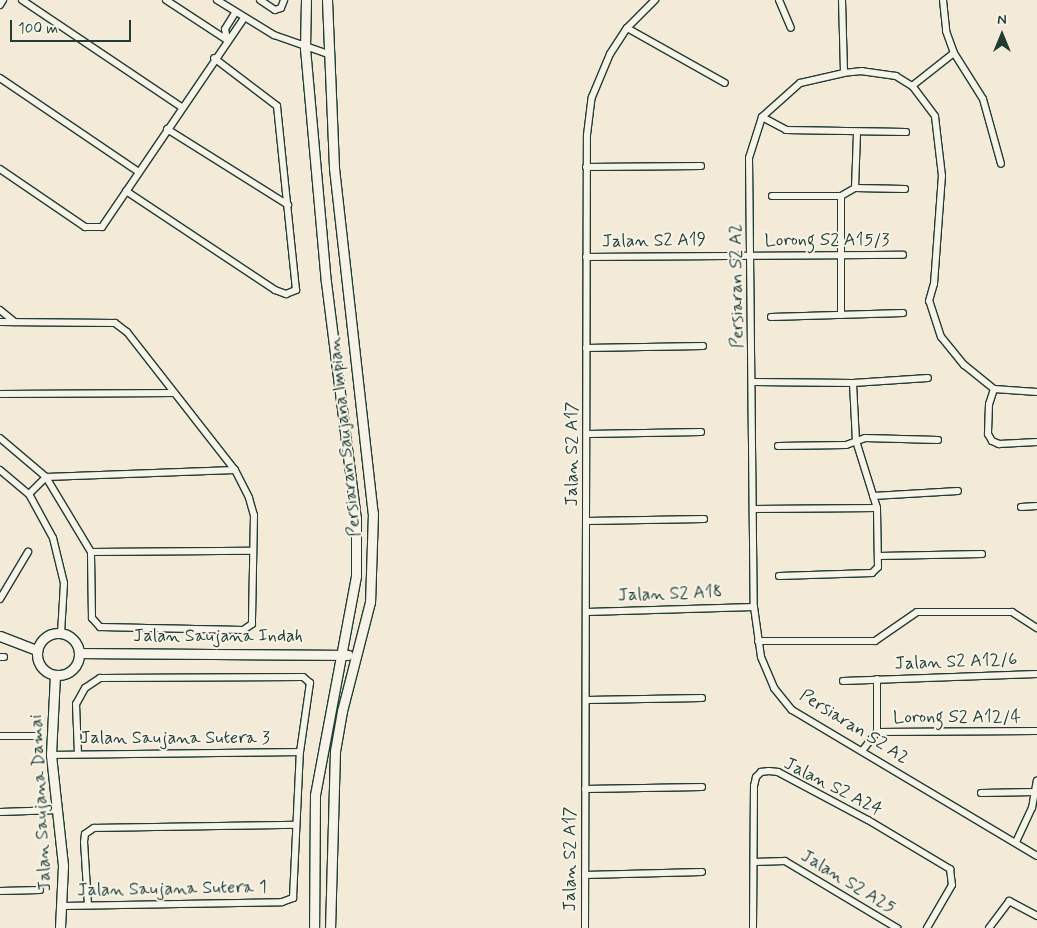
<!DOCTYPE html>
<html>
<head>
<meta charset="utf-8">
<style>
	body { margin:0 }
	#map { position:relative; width:1037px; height:928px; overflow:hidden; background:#f4ead8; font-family:Mynerve,sans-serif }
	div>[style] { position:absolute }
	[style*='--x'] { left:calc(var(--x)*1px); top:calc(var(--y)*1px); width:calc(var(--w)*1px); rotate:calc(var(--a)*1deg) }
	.roads { filter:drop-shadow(1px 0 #1f3d34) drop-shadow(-1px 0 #1f3d34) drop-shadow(0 1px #1f3d34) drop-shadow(0 -1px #1f3d34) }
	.minor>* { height:6px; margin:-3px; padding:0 3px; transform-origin:3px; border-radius:3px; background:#f7f3e8 }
	.tertiary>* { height:9px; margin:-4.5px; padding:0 4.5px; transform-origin:4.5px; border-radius:4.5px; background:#f7f3e8 }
	.tertiary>.ring { margin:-4.5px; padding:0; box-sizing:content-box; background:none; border:9px solid #f7f3e8; border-radius:50% }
	span { translate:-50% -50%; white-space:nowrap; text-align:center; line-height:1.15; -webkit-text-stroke:4px #f7f3e8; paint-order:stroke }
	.street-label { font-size:18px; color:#1f3d34 }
	.north { position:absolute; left:977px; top:10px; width:50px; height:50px; -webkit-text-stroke:4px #f7f3e8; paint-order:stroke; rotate:0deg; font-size:14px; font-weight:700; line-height:20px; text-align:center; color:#1f3d34 }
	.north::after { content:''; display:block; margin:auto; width:18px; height:22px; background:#1f3d34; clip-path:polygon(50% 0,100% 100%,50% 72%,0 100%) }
	.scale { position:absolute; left:10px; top:20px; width:121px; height:22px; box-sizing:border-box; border:2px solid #1f3d34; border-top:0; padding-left:6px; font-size:15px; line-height:18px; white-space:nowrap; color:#1f3d34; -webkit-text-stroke:4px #f7f3e8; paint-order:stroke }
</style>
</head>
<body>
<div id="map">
	<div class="roads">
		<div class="minor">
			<div style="--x:22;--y:0;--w:192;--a:33.9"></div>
			<div style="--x:166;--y:0;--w:73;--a:33.3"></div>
			<div style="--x:217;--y:0;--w:67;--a:31.6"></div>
			<div style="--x:274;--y:35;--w:57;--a:19.4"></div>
			<div style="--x:260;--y:0;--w:18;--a:34"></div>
			<div style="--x:275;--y:10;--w:6;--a:-18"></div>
			<div style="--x:281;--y:8;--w:9;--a:-69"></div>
			<div style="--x:779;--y:0;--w:30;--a:67"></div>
			<div style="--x:842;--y:0;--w:73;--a:88.4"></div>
			<div style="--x:943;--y:0;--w:31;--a:84"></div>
			<div style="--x:946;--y:31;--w:23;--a:70"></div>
			<div style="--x:954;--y:53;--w:54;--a:57.8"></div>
			<div style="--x:983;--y:99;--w:67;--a:74.5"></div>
			<div style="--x:0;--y:5;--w:6;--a:-59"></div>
			<div style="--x:627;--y:28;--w:112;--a:29.3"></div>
			<div style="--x:227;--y:40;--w:11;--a:-100"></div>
			<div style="--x:225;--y:29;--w:19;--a:-58"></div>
			<div style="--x:0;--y:78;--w:168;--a:34.1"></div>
			<div style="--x:912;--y:86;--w:53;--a:-38.2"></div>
			<div style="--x:762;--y:117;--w:27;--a:28"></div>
			<div style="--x:786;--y:130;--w:120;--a:1"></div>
			<div style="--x:167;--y:129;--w:143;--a:32.1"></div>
			<div style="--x:586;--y:167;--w:115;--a:-0.5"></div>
			<div style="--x:0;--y:169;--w:103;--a:34.3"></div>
			<div style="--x:85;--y:227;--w:17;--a:0"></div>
			<div style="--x:102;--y:227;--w:253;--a:-55.8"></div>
			<div style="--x:855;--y:188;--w:55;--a:-87.9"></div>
			<div style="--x:126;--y:191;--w:179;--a:33.6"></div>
			<div style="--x:275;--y:290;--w:12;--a:20"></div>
			<div style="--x:286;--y:294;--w:11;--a:-22"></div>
			<div style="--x:296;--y:290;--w:185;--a:-95.9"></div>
			<div style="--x:277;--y:106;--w:79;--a:-142.7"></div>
			<div style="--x:772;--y:196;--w:69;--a:0"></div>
			<div style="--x:841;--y:196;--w:16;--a:-30"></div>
			<div style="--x:855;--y:188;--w:50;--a:1.1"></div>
			<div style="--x:841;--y:196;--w:119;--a:90"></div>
			<div style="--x:586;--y:257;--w:317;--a:-0.4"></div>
			<div style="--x:0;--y:310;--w:19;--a:39"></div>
			<div style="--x:771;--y:317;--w:132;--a:-1.7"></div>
			<div style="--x:0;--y:322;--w:115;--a:0.5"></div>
			<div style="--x:115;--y:323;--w:15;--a:37"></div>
			<div style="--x:127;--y:332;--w:175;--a:52"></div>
			<div style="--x:235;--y:470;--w:31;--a:63"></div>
			<div style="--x:249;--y:498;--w:18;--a:74"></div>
			<div style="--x:254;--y:515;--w:109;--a:91.1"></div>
			<div style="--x:252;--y:624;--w:11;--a:146"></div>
			<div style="--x:243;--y:630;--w:143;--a:-178.8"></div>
			<div style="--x:100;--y:627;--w:12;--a:-132"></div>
			<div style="--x:92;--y:618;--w:66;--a:-90.9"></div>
			<div style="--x:91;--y:552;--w:87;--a:-121"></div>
			<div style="--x:46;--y:477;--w:60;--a:-139.7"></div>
			<div style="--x:586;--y:348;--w:117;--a:-1"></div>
			<div style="--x:754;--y:382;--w:99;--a:0.6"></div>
			<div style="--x:853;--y:383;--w:75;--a:-3.8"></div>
			<div style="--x:994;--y:389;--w:16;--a:108"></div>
			<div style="--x:989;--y:404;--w:30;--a:92"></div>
			<div style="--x:988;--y:434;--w:8;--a:60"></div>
			<div style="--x:992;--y:441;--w:8;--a:23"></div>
			<div style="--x:999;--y:444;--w:38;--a:-3"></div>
			<div style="--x:1037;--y:392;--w:43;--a:-176"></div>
			<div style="--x:994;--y:389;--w:38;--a:-141"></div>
			<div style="--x:964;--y:365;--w:36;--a:-129"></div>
			<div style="--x:941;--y:337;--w:38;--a:-108"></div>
			<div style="--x:929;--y:301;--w:18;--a:-74"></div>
			<div style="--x:934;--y:284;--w:108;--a:-85.8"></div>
			<div style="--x:942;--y:176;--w:60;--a:-96.7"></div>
			<div style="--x:935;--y:116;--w:38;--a:-127"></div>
			<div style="--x:912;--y:86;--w:19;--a:-148"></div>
			<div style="--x:896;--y:76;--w:34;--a:-172"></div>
			<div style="--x:862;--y:71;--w:18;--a:174"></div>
			<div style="--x:844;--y:73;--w:45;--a:167.2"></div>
			<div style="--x:800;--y:83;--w:51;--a:138.2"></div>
			<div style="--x:762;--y:117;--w:43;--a:107.6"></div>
			<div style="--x:749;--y:158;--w:449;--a:89.4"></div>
			<div style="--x:754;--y:607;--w:50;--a:82"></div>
			<div style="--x:761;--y:657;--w:34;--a:67"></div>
			<div style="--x:774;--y:688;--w:28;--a:51"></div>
			<div style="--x:792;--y:710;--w:285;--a:30.8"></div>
			<div style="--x:0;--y:394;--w:174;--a:-0.3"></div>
			<div style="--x:588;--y:434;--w:113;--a:-1"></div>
			<div style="--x:778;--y:446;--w:68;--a:-0.8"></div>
			<div style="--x:846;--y:445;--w:20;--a:-20"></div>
			<div style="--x:865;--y:438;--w:73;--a:1.6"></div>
			<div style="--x:0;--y:470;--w:38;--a:40"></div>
			<div style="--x:29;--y:494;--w:50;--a:61.4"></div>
			<div style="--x:53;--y:538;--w:46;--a:76.3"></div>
			<div style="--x:64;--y:583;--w:50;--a:93.4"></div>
			<div style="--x:46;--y:477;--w:189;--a:-2.1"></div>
			<div style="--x:29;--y:494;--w:24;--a:-45"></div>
			<div style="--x:873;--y:496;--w:85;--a:-3.4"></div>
			<div style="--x:1021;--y:507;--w:16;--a:-4"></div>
			<div style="--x:754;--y:509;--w:123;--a:-0.5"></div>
			<div style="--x:587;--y:521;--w:117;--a:-1"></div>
			<div style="--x:91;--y:552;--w:162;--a:-0.4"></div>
			<div style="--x:879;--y:556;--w:103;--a:-1.1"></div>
			<div style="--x:779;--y:576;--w:93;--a:-1.8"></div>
			<div style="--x:872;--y:573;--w:8;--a:-45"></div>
			<div style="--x:878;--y:567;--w:59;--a:-91"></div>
			<div style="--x:877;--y:508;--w:70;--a:-107.4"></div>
			<div style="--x:856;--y:441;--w:58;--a:-93"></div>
			<div style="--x:0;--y:599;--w:55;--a:-59.2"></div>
			<div style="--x:587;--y:612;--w:167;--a:-1.7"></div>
			<div style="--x:758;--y:641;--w:117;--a:0"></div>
			<div style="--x:875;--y:641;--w:51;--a:-34.6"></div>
			<div style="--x:917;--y:612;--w:95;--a:0"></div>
			<div style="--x:1012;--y:612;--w:30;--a:33"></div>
			<div style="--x:0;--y:657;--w:4;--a:0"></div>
			<div style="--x:843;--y:681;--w:194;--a:-2.1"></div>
			<div style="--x:587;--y:700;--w:115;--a:-1"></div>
			<div style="--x:877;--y:732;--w:160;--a:-0.4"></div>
			<div style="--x:0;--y:736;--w:35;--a:0"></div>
			<div style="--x:862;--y:751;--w:24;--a:-52"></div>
			<div style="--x:877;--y:732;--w:53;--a:-90"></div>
			<div style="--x:51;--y:755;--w:249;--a:-0.7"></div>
			<div style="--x:585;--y:789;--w:117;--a:-1"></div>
			<div style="--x:981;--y:793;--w:54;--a:-1.1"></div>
			<div style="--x:0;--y:812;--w:58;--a:-2"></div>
			<div style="--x:1016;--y:842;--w:38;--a:-65"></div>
			<div style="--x:1032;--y:808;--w:28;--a:-80"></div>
			<div style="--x:754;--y:862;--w:31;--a:-2"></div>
			<div style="--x:785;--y:861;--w:131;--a:30.9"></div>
			<div style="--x:585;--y:875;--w:117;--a:-1.5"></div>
			<div style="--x:0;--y:891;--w:40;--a:-1.4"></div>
			<div style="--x:88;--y:905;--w:63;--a:-93.6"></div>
			<div style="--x:84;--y:842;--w:8;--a:-83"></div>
			<div style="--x:85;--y:834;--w:11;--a:-34"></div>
			<div style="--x:94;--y:828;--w:201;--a:-0.9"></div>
			<div style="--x:63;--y:906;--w:219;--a:-1"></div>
			<div style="--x:282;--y:902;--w:12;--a:-20"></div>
			<div style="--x:293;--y:898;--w:146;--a:-87.3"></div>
			<div style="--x:300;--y:752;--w:70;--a:-81.8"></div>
			<div style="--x:310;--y:683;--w:9;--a:-139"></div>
			<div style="--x:303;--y:677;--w:203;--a:179.7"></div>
			<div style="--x:100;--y:678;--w:18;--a:146"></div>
			<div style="--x:85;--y:688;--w:18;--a:119"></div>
			<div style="--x:76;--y:704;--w:50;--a:87.7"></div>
			<div style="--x:585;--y:928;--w:793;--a:-89.86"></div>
			<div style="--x:587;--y:135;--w:38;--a:-83"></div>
			<div style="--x:592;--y:97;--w:47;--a:-67.3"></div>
			<div style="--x:610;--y:54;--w:31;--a:-57"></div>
			<div style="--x:627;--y:28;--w:40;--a:-45"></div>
			<div style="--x:753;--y:928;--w:142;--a:-89.6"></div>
			<div style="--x:754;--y:786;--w:9;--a:-77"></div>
			<div style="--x:756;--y:777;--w:7;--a:-45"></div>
			<div style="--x:761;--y:772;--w:8;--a:-7"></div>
			<div style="--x:769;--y:771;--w:9;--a:6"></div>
			<div style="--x:778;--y:772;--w:102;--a:28.1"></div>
			<div style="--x:868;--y:820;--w:96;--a:30.9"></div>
			<div style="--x:950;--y:869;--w:16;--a:83"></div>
			<div style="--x:952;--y:885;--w:50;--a:120.2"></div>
			<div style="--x:989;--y:928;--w:34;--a:-53"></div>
			<div style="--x:1009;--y:901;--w:32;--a:28"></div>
		</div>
		<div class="tertiary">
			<div style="--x:306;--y:0;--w:48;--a:91.2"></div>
			<div style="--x:305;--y:48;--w:235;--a:84.9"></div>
			<div style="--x:326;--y:282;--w:238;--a:82.8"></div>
			<div style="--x:356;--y:518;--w:58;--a:90"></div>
			<div style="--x:356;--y:576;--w:223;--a:100.6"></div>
			<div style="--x:315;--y:795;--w:133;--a:90.4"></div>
			<div style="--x:327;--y:0;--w:168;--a:87.6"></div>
			<div style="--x:334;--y:168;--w:347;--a:83.6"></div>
			<div style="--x:373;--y:513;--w:89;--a:91.9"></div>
			<div style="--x:370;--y:602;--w:113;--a:104.4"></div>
			<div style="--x:342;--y:711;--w:41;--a:99.9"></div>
			<div style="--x:335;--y:751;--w:177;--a:91.6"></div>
			<div class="ring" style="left:37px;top:633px;width:33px;height:33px"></div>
			<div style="--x:0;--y:636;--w:40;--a:21"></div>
			<div style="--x:79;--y:653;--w:269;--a:0.4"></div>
			<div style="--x:55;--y:675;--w:80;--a:92.9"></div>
			<div style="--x:51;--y:755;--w:112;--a:83.8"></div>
			<div style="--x:63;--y:866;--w:62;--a:92.8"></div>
		</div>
	</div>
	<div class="street-label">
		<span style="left:827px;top:240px">Lorong S2 A15/3</span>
		<span style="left:654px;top:241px;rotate:-1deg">Jalan S2 A19</span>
		<span style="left:737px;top:286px;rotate:-91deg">Persiaran S2 A2</span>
		<span style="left:345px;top:437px;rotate:-96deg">Persiaran Saujana Impian</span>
		<span style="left:572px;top:454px;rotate:-90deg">Jalan S2 A17</span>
		<span style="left:670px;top:594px;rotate:-2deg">Jalan S2 A18</span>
		<span style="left:218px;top:636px">Jalan Saujana Indah</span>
		<span style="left:956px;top:662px;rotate:-2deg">Jalan S2 A12/6</span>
		<span style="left:957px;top:717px">Lorong S2 A12/4</span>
		<span style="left:854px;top:727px;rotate:32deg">Persiaran S2 A2</span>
		<span style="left:175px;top:738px">Jalan Saujana Sutera 3</span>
		<span style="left:833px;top:787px;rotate:27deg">Jalan S2 A24</span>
		<span style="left:41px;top:803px;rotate:-93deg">Jalan Saujana Damai</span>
		<span style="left:570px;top:859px;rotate:-90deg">Jalan S2 A17</span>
		<span style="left:848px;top:882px;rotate:31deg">Jalan S2 A25</span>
		<span style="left:172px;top:889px;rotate:-1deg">Jalan Saujana Sutera 1</span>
	</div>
	<div class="north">N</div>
	<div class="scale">100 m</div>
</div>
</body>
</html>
